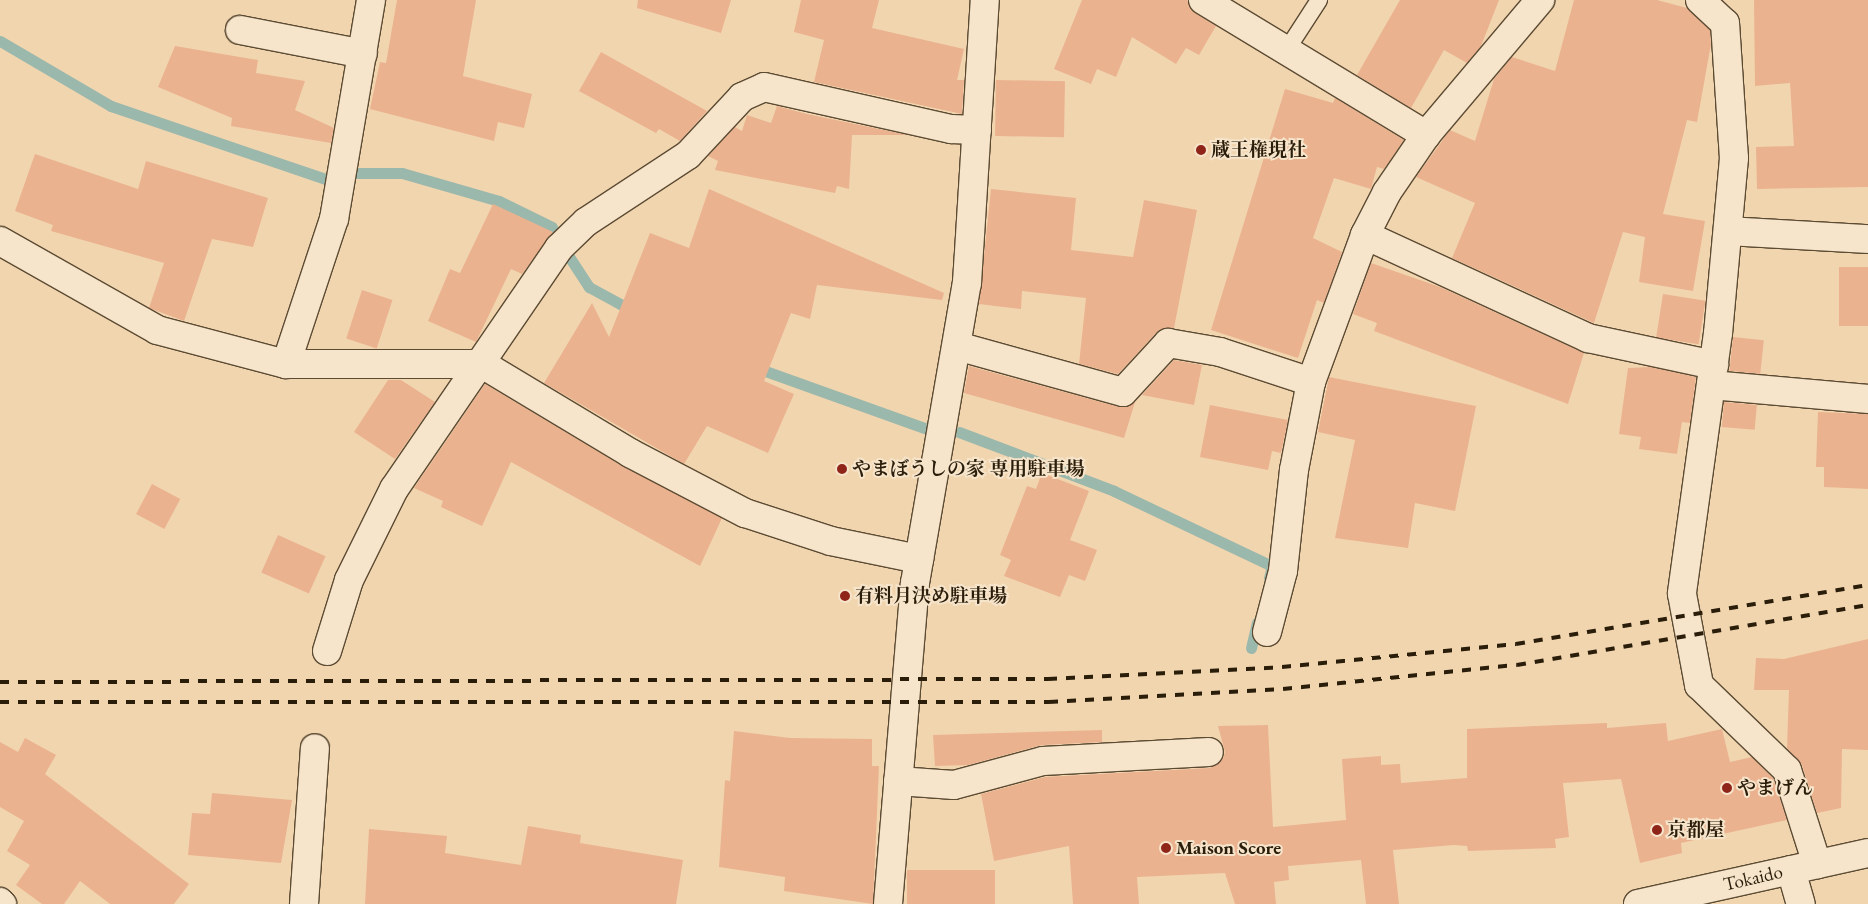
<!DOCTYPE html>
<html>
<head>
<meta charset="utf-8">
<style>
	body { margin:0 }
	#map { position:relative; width:1868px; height:904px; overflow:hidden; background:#f1d5af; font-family:"EB Garamond","Noto Serif JP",serif }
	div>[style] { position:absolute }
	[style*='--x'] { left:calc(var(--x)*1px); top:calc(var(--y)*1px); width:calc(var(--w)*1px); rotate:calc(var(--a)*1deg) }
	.stream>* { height:11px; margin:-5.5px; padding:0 5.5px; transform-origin:5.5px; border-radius:5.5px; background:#9bb8ac }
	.building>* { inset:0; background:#ebb28f; transform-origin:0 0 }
	.roads { filter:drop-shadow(1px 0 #5c4b33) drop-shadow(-1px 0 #5c4b33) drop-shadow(0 1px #5c4b33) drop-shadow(0 -1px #5c4b33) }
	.service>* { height:16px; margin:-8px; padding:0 8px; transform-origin:8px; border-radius:8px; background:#f6e4cb }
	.minor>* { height:28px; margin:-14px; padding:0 14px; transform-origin:14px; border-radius:14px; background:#f6e4cb }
	.secondary>* { height:28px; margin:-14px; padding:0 14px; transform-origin:14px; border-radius:14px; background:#f6e4cb }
	.rail>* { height:4px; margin-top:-2px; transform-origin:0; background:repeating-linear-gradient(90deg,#2a1d0a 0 9px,transparent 0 18px) }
	.dots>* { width:14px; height:14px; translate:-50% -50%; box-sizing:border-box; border:2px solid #f6e4cb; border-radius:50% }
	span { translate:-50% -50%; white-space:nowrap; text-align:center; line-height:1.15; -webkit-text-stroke:4px #f6e4cb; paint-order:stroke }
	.poi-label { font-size:19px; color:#2a1d0a; font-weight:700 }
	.left { translate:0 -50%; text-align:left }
	.street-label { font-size:19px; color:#2a1d0a }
</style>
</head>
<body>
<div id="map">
	<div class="stream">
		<div style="--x:0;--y:41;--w:129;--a:30.4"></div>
		<div style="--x:111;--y:106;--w:229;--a:18.8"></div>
		<div style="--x:352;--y:173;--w:50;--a:0"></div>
		<div style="--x:402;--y:173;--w:101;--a:16.1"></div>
		<div style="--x:499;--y:201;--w:59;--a:26.1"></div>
		<div style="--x:570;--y:258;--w:35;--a:57"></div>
		<div style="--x:589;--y:287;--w:52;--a:28.5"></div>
		<div style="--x:754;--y:367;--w:181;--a:19.7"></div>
		<div style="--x:959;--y:432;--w:166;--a:20.8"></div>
		<div style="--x:1114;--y:491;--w:175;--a:25.4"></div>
		<div style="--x:1272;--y:566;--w:12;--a:104"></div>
		<div style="--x:1251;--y:648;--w:26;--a:-77"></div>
	</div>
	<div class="building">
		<div style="clip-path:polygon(397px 0,476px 0,463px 76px,532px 94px,524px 128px,498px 122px,494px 141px,370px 109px,380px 62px,386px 63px)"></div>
		<div style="clip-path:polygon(638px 0,731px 0,721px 33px,637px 8px)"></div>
		<div style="clip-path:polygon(801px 0,879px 0,872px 28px,964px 49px,957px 80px,964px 80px,962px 114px,814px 82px,824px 40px,794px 32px)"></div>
		<div style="clip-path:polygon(1082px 0,1187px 0,1195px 13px,1216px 26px,1199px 55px,1186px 48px,1176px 64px,1132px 37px,1116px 77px,1097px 69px,1091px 84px,1054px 69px)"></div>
		<div style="clip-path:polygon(1400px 0,1499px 0,1481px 46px,1467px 63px,1444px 50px,1411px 108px,1357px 75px)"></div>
		<div style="clip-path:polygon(1574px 0,1657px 0,1687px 8px,1710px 30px,1711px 44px,1697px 122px,1687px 120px,1663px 214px,1705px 221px,1693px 291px,1639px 282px,1645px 237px,1623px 232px,1594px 323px,1452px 258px,1475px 203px,1416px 177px,1450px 130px,1475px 141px,1494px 79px,1512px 57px,1555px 71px)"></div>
		<div style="clip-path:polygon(1754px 0,1868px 0,1868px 187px,1757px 189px,1756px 147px,1794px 146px,1790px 83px,1755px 86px)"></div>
		<div style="clip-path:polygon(175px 46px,258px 60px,256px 73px,305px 81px,295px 110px,334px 128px,331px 143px,231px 126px,232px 118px,158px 87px)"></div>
		<div style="clip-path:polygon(601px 52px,707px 111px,680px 141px,659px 129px,656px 133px,579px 91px)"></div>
		<div style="left:996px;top:80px;width:69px;height:56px;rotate:1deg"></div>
		<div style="clip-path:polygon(1285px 89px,1333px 103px,1335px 98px,1404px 140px,1384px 169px,1377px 167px,1371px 189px,1334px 178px,1313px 238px,1342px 252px,1324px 303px,1317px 300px,1298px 358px,1211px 330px)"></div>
		<div style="clip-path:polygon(777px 106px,807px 114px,908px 135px,852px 135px,849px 189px,837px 186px,835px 193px,715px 170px,718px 161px,708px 156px,735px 127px,742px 131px,747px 115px,771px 123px)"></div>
		<div style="clip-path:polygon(35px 154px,138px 189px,146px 161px,268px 198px,253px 247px,212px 239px,184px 321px,149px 308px,164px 263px,51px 231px,53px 225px,15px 211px)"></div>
		<div style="clip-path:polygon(709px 189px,944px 293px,942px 300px,817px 285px,810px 319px,791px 313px,764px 381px,794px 394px,768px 453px,707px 426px,684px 464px,544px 383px,592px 303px,609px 337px,650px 233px,689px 248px)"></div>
		<div style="clip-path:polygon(991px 189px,1076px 198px,1071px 250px,1133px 257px,1144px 200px,1197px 210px,1174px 328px,1157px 332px,1118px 374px,1079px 364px,1086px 298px,1022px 291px,1021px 309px,979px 304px)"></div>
		<div style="clip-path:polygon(493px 204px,553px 232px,522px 274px,511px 269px,476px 342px,428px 321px,450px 269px,460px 273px)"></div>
		<div style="clip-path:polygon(1371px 263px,1440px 287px,1584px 353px,1568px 404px,1374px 331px,1377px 323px,1353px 314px)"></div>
		<div style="left:1839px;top:267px;width:29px;height:59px"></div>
		<div style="left:362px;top:290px;width:32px;height:51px;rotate:18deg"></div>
		<div style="left:1663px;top:294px;width:43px;height:44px;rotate:9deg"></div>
		<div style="left:1733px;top:337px;width:31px;height:34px;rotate:6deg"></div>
		<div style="clip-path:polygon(1174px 360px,1202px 365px,1194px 405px,1142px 395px)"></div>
		<div style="clip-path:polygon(969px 366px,1119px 407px,1135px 402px,1124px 438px,964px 393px)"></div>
		<div style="clip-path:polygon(1651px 367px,1696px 377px,1690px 423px,1682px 422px,1677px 454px,1639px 449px,1641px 437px,1619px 434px,1628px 368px)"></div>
		<div style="clip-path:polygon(1329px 377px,1476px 406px,1455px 511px,1415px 503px,1408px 548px,1335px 538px,1355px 440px,1318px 432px)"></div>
		<div style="clip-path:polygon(388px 380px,401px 380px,435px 402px,395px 459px,354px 432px)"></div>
		<div style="clip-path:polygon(485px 384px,622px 466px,722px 518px,700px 566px,511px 462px,482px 526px,441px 507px,443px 501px,414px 488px)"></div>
		<div style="left:1724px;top:402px;width:33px;height:25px;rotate:5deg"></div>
		<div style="clip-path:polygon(1210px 405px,1288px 420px,1281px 453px,1272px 451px,1268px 470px,1200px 457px)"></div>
		<div style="clip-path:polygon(1818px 412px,1868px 414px,1868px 489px,1824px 487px,1824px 467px,1816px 467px)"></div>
		<div style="clip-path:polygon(1042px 473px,1089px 491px,1070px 540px,1097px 550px,1085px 581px,1069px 575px,1060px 597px,1004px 576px,1011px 560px,1000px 555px,1027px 486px,1036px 489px)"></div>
		<div style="left:152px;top:484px;width:32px;height:34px;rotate:28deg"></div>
		<div style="left:278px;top:535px;width:52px;height:41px;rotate:24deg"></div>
		<div style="clip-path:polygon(1868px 639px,1868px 750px,1842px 749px,1841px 808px,1817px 813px,1802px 765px,1787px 748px,1789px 690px,1754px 690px,1756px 658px,1784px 659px)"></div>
		<div style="clip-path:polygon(1607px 723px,1607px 728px,1666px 723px,1668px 741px,1722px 729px,1730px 762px,1752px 757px,1773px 778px,1787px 820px,1681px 843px,1682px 853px,1640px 863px,1621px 779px,1563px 783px,1569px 837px,1555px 839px,1556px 848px,1468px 851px,1467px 846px,1454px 845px,1393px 850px,1399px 904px,1366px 904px,1361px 860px,1288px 866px,1289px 880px,1274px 882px,1276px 904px,1235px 904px,1225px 873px,1137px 877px,1139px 904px,1073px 904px,1069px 846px,994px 861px,981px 794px,1045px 777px,1210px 768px,1223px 759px,1225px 752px,1218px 726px,1268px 725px,1273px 827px,1346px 820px,1342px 759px,1381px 756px,1381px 765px,1400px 764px,1401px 783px,1467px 778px,1467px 729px)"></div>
		<div style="clip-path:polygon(1102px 730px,1102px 742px,1042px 745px,968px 765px,935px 766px,933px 735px)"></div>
		<div style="clip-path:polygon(734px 731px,790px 738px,872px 739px,872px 766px,879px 766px,873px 904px,784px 891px,785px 877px,719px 867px,725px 780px,730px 781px)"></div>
		<div style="clip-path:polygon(25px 738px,56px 755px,45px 774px,189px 884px,174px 904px,110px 904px,80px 881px,64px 904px,42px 904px,16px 885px,30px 865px,7px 851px,24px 821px,0 807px,0 742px,18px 752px)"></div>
		<div style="clip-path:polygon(212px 793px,292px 800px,281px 863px,188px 855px,192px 813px,210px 814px)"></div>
		<div style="clip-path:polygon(528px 826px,581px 835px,580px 843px,683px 860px,676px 904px,365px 904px,369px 829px,447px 836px,445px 853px,521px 865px)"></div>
		<div style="left:907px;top:870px;width:88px;height:34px"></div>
	</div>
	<div class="roads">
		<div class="service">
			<div style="--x:1286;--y:51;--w:61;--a:-57.1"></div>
		</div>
		<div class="minor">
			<div style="--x:1203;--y:0;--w:261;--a:31.2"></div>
			<div style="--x:1700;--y:0;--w:34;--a:43"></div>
			<div style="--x:1725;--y:23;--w:135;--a:86.2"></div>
			<div style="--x:1734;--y:158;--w:176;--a:95.2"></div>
			<div style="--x:1718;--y:333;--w:263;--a:97.9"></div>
			<div style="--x:1682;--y:594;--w:93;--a:79.4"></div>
			<div style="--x:1699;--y:685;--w:122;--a:44"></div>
			<div style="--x:1787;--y:770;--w:99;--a:72.3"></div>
			<div style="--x:240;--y:30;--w:125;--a:11"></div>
			<div style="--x:1728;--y:231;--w:140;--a:3.3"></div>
			<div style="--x:1365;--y:235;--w:246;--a:24.8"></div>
			<div style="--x:1588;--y:338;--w:129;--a:12.1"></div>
			<div style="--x:0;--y:241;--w:180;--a:29.5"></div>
			<div style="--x:157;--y:330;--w:133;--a:14.8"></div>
			<div style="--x:286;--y:364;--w:196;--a:0"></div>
			<div style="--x:482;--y:364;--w:173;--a:31"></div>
			<div style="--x:630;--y:453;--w:130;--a:27.6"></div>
			<div style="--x:745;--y:513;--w:90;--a:18"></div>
			<div style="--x:831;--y:541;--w:90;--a:11.6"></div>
			<div style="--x:957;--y:346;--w:172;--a:15.5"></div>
			<div style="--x:1123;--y:392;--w:67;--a:-47.4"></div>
			<div style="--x:1168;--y:343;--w:53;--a:9.8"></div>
			<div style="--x:1220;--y:352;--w:96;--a:18.2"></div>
			<div style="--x:286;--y:364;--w:153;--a:-71.7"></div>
			<div style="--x:334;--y:219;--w:222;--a:-80.4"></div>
			<div style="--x:1711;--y:385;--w:158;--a:5.1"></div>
			<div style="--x:1267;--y:632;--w:63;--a:-75.3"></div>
			<div style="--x:1283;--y:571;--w:102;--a:-83.8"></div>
			<div style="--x:1294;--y:470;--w:90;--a:-79.1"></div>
			<div style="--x:1311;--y:382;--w:157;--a:-69.8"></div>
			<div style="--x:1365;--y:235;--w:48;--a:-62.9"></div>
			<div style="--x:1387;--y:192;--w:69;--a:-55.6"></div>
			<div style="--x:1426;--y:135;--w:177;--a:-49.8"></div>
			<div style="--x:327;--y:651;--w:74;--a:-72.8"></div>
			<div style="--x:349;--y:580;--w:102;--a:-63.7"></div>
			<div style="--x:394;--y:489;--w:292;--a:-55.6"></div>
			<div style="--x:559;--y:248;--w:37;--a:-44"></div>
			<div style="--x:586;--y:222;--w:122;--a:-33.3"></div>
			<div style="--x:688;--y:155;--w:79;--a:-47"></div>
			<div style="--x:742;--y:97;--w:24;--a:-24"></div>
			<div style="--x:764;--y:87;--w:192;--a:12.7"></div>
			<div style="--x:951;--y:129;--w:26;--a:2"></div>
			<div style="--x:898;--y:781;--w:56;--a:4.1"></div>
			<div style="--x:954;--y:785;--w:92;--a:-15.1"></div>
			<div style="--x:1043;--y:761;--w:166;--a:-3.1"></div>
			<div style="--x:1791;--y:870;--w:35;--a:74"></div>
			<div style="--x:0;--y:902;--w:3;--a:45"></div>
			<div style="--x:304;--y:904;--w:156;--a:-86"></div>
			<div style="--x:888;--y:904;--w:322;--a:-85.2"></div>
			<div style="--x:915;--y:583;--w:304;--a:-80.2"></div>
			<div style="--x:967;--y:283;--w:284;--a:-86.4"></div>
		</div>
		<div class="secondary">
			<div style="--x:1638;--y:904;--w:236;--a:-12.5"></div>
		</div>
	</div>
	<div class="rail">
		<div style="--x:0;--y:682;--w:1048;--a:-0.16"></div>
		<div style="--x:1048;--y:679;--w:234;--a:-2.9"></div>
		<div style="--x:1282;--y:667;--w:235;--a:-5.6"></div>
		<div style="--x:1516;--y:644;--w:357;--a:-9.5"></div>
		<div style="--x:0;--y:702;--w:1049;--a:0"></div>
		<div style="--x:1049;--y:702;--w:234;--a:-3.2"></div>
		<div style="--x:1283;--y:689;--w:235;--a:-5.9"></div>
		<div style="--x:1517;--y:665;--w:356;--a:-9.7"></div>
	</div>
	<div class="dots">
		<div style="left:1201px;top:150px;background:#8f2418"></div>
		<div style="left:842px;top:469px;background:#8f2418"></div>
		<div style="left:845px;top:596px;background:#8f2418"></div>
		<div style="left:1727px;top:788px;background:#8f2418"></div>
		<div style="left:1657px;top:830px;background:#8f2418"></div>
		<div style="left:1166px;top:848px;background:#8f2418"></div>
	</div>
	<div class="poi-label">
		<span class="left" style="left:1211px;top:150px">蔵王権現社</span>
		<span class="left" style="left:852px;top:469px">やまぼうしの家 専用駐車場</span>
		<span class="left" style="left:855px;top:596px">有料月決め駐車場</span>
		<span class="left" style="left:1737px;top:788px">やまげん</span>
		<span class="left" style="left:1667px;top:830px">京都屋</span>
		<span class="left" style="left:1176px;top:848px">Maison Score</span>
	</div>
	<div class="street-label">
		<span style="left:1753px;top:878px;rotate:-13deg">Tokaido</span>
	</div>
</div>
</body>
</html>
